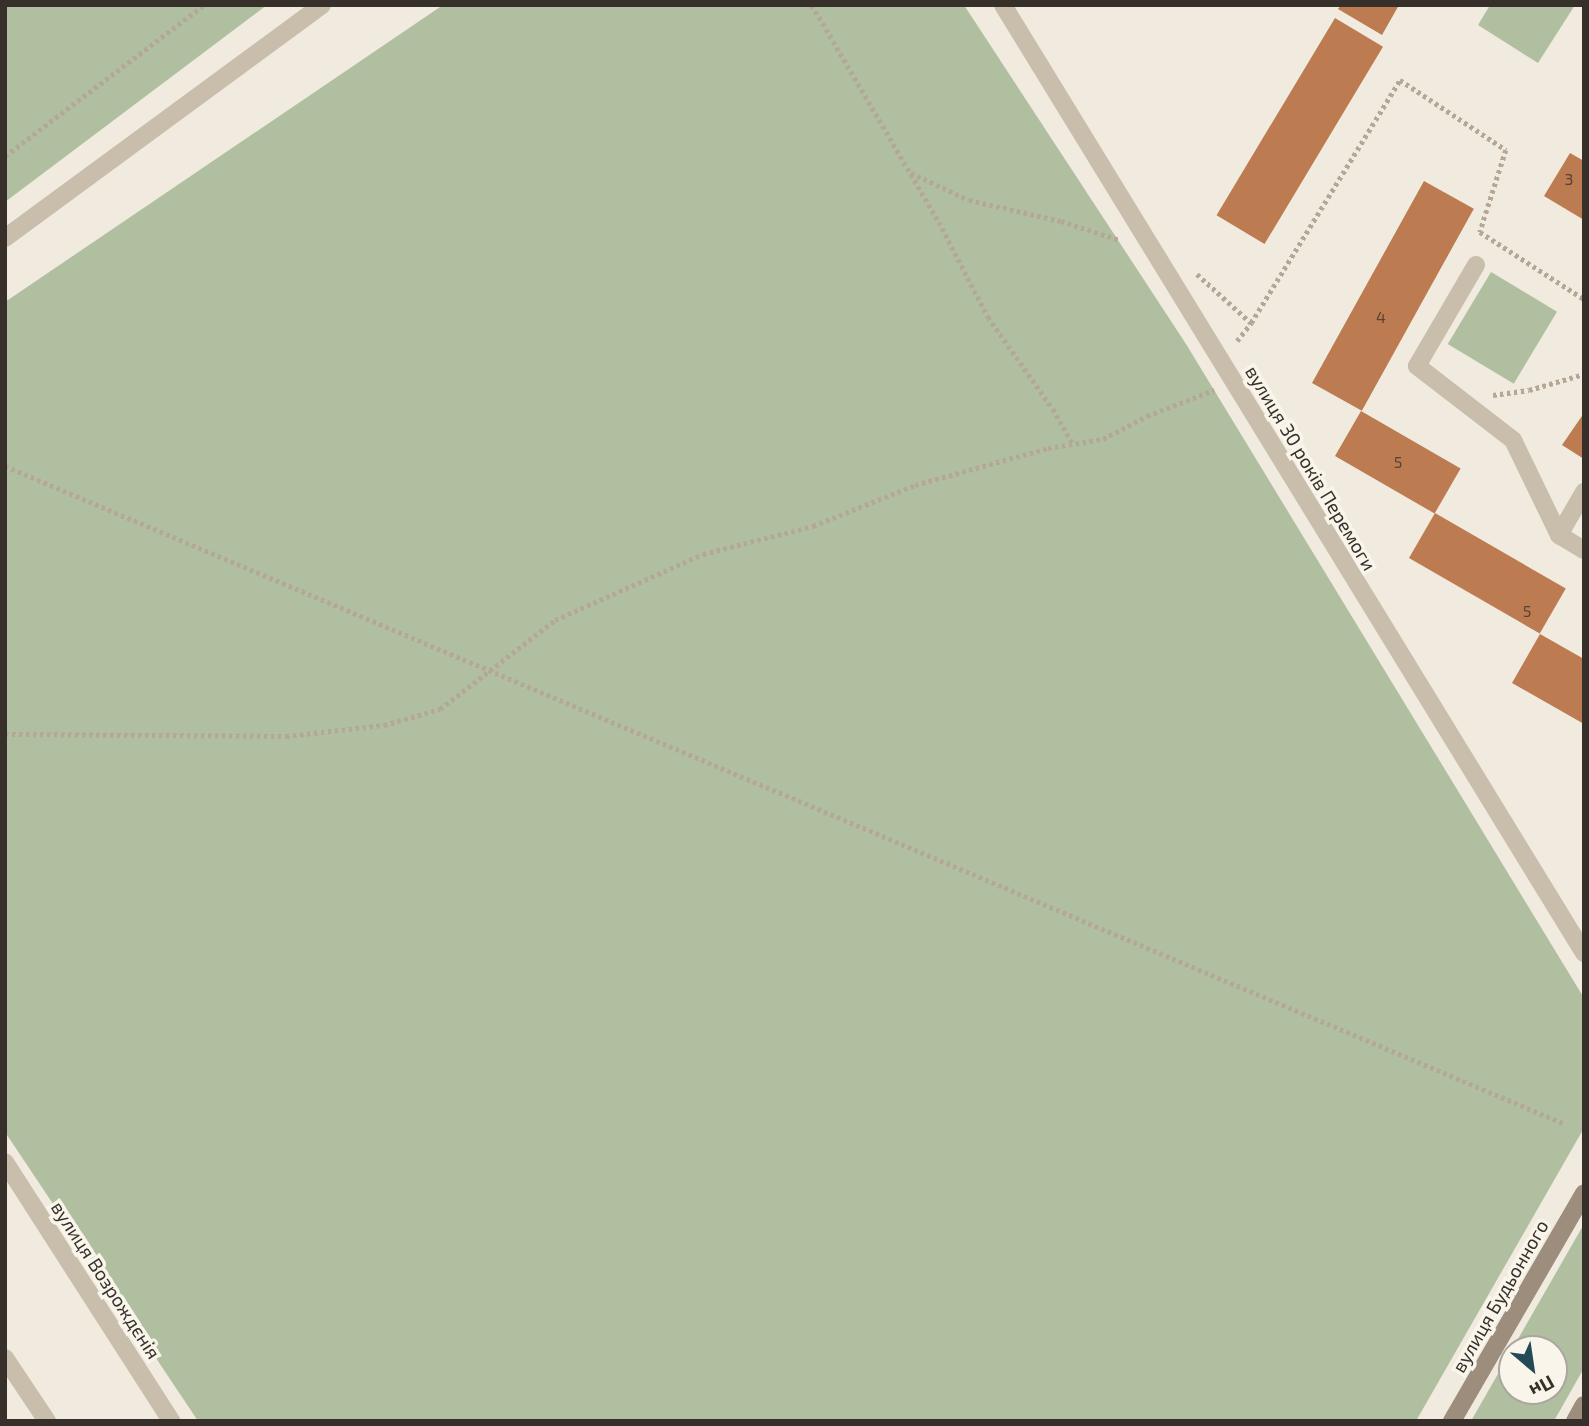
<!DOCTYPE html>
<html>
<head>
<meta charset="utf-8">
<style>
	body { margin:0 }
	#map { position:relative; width:1589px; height:1426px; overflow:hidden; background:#f1ebdf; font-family:"Exo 2",sans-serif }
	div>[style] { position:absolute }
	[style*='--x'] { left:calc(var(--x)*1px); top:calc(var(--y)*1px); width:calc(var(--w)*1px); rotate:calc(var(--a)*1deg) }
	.green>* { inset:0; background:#b0bfa0; transform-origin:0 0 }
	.building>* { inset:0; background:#bd7b51; transform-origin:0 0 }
	.path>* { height:4.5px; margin-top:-2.25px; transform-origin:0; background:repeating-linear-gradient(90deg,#b4a796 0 3.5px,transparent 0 7px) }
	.service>* { height:18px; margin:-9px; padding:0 9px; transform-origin:9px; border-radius:9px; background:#c9bdac }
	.minor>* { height:18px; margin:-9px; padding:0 9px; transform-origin:9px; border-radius:9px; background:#c9bdac }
	.secondary>* { height:18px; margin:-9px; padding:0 9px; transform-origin:9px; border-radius:9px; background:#9c8d7d }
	span { translate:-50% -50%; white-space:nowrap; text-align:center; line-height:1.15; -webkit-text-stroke:7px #f9f5eb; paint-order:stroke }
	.number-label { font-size:16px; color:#584334 }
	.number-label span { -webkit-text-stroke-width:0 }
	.street-label { font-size:19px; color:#37302a }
	.frame { position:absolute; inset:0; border:7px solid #37302a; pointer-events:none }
	.north { position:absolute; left:1498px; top:1335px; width:70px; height:70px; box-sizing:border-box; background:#f9f5eb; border:2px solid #aba69e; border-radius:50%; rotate:151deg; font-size:19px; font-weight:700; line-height:28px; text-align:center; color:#37302a }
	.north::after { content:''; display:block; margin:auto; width:24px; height:32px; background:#224b56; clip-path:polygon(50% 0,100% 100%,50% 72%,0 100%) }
</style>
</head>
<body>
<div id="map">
	<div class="green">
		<div style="clip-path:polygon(5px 5px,267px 5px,5px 202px)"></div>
		<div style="clip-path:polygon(443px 5px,964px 5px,1186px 344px,1584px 998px,1584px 1128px,1416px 1421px,198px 1421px,5px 1132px,5px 302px)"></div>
		<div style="clip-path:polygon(1490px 5px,1575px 5px,1538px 63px,1478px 25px)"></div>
		<div style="left:1491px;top:272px;width:77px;height:84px;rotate:31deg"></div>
		<div style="clip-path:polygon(evenodd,1584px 1224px,1584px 1368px,1554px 1421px,1471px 1421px,1584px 1224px,1554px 1349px,1554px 1391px,1512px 1391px,1512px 1349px,1554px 1349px)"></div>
	</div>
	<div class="building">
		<div style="clip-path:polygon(1341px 5px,1399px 5px,1382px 35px,1338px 9px)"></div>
		<div style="left:1335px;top:18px;width:56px;height:230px;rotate:31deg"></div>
		<div style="clip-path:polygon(1570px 153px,1584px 161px,1584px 220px,1544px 196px)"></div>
		<div style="left:1424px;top:181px;width:57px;height:231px;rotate:29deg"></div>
		<div style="left:1361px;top:411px;width:115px;height:52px;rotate:30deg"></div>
		<div style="clip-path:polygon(1584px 413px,1584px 459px,1562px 445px)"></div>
		<div style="left:1435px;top:513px;width:151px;height:52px;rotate:30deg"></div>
		<div style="clip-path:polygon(1540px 634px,1584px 659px,1584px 724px,1512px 683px)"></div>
	</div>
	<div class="path">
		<div style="--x:812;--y:5;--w:251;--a:59.7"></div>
		<div style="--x:939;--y:222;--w:107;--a:62.7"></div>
		<div style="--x:988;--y:317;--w:113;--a:54.8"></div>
		<div style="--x:1053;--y:409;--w:40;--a:60.3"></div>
		<div style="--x:5;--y:156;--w:250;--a:-37.2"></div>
		<div style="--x:911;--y:173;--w:64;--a:25"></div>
		<div style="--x:969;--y:200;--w:94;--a:12.9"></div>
		<div style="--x:1061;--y:221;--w:61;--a:18.1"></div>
		<div style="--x:1197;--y:274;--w:73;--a:42.2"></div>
		<div style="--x:1237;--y:341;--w:23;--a:-52"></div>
		<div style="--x:1251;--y:323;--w:285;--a:-58.5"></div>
		<div style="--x:1400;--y:80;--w:127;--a:33.4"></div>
		<div style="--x:1506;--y:150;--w:86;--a:107.6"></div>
		<div style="--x:1480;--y:232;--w:124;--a:32.8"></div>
		<div style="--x:1493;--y:395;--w:36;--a:-8"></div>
		<div style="--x:1529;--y:390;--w:57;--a:-16.2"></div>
		<div style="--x:5;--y:466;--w:1693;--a:22.87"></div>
		<div style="--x:5;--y:734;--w:281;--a:0.4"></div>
		<div style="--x:286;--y:736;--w:99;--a:-6.4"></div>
		<div style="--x:384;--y:725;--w:58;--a:-15.9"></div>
		<div style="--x:440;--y:709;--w:145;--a:-37.7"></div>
		<div style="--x:555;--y:620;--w:162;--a:-24"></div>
		<div style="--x:703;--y:554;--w:114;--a:-14.3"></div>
		<div style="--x:813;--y:526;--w:110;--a:-21.9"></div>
		<div style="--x:915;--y:485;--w:138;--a:-15.5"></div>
		<div style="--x:1048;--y:448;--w:56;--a:-9.3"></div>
		<div style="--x:1103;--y:439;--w:50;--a:-27.6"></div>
		<div style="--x:1147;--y:416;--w:72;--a:-21.2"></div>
	</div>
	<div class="service">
		<div style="--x:1476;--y:265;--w:117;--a:120.3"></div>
		<div style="--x:1417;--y:366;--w:121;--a:37.6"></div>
		<div style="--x:1513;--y:440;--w:106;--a:64.2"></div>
		<div style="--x:1559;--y:535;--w:29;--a:31"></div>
		<div style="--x:1559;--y:535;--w:50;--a:-59.8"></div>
	</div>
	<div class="minor">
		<div style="--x:1003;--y:5;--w:1112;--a:58.5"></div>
		<div style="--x:5;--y:238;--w:393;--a:-36.3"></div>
		<div style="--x:5;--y:1162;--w:308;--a:57.3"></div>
		<div style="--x:5;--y:1358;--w:76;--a:56.3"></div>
	</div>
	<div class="secondary">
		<div style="--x:1452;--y:1421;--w:263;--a:-59.9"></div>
		<div style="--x:1575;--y:1421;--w:18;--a:-61"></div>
	</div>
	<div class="number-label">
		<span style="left:1569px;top:179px">3</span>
		<span style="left:1381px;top:317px">4</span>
		<span style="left:1398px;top:462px">5</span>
		<span style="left:1527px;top:611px">5</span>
	</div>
	<div class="street-label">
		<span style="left:1311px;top:468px;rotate:59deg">вулиця 30 років Перемоги</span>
		<span style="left:106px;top:1280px;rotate:57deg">вулиця Возрождєнія</span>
		<span style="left:1500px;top:1296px;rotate:-60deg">вулиця Будьонного</span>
	</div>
	<div class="frame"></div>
	<div class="north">Пн</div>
</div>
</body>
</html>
